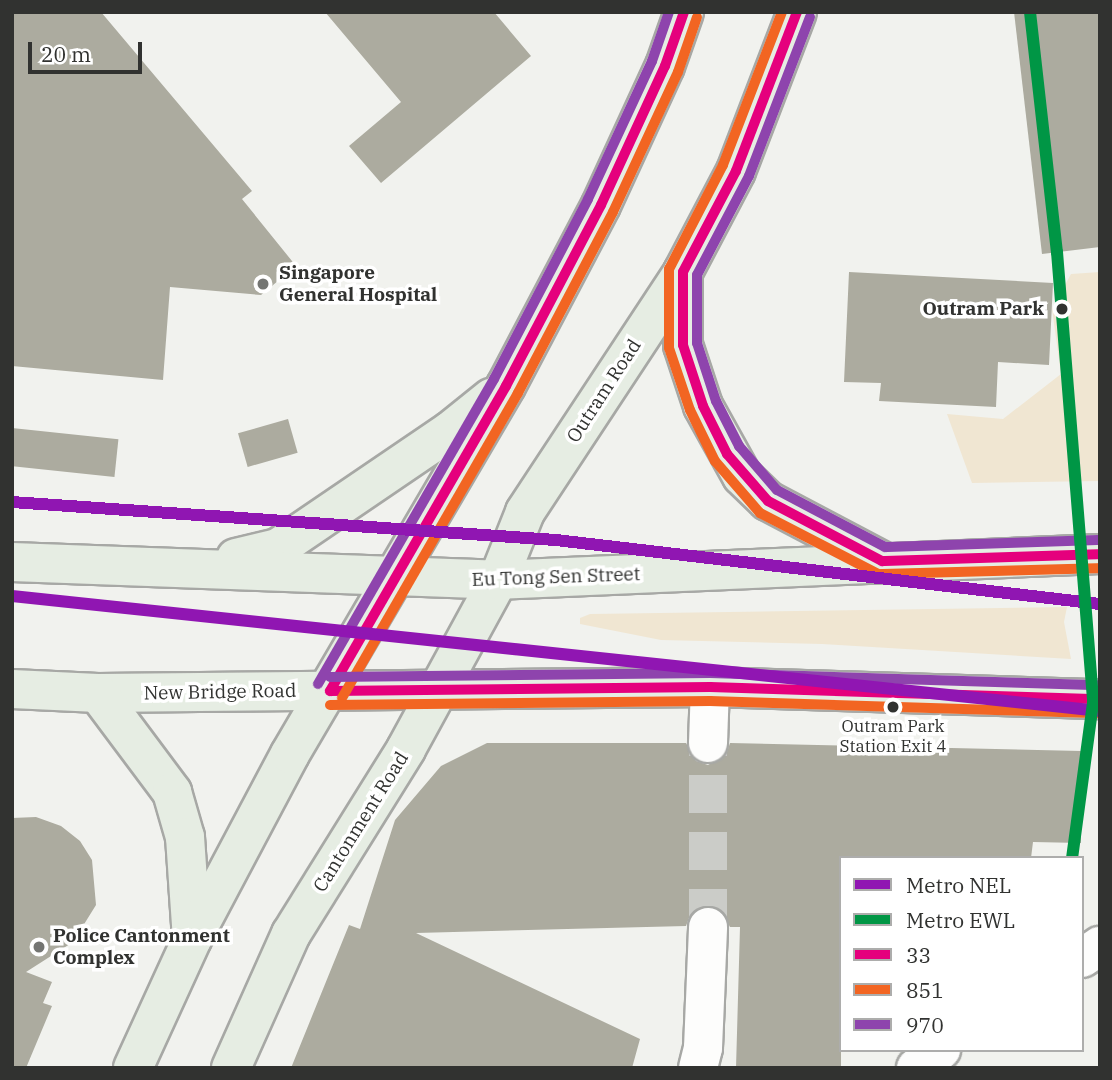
<!DOCTYPE html>
<html>
<head>
<meta charset="utf-8">
<style>
	body { margin:0 }
	#map { position:relative; width:1112px; height:1080px; overflow:hidden; background:#f1f2ee; font-family:"IBM Plex Serif",serif }
	div>[style] { position:absolute }
	[style*='--x'] { left:calc(var(--x)*1px); top:calc(var(--y)*1px); width:calc(var(--w)*1px); rotate:calc(var(--a)*1deg) }
	.green>* { inset:0; background:#f0e6d2 }
	.building>* { inset:0; background:#acab9f; transform-origin:0 0 }
	.minor-tunnel>* { height:38px; margin-top:-19px; transform-origin:0; background:repeating-linear-gradient(90deg,#cbccc8 0 38px,transparent 0 57px) }
	.roads { filter:drop-shadow(2px 0 #a7a8a5) drop-shadow(-2px 0 #a7a8a5) drop-shadow(0 2px #a7a8a5) drop-shadow(0 -2px #a7a8a5) }
	.minor>* { height:38px; margin:-19px; padding:0 19px; transform-origin:19px; border-radius:19px; background:#fdfdfc }
	.major>* { height:38px; margin:-19px; padding:0 19px; transform-origin:19px; border-radius:19px; background:#e6ede3 }
	.bus-1>* { height:10px; margin:-5px; padding:0 5px; transform-origin:5px; border-radius:5px; background:#e5007d }
	.bus-2>* { height:10px; margin:-5px; padding:0 5px; transform-origin:5px; border-radius:5px; background:#f26522 }
	.bus-3>* { height:10px; margin:-5px; padding:0 5px; transform-origin:5px; border-radius:5px; background:#8e44ad }
	.metro-1>* { height:12px; margin:-6px; padding:0 6px; transform-origin:6px; border-radius:6px; background:#9016b2 }
	.metro-2>* { height:12px; margin:-6px; padding:0 6px; transform-origin:6px; border-radius:6px; background:#009645 }
	.dots>* { width:19px; height:19px; translate:-50% -50%; box-sizing:border-box; border:4px solid #fff; border-radius:50% }
	span { translate:-50% -50%; white-space:nowrap; text-align:center; line-height:1.15; -webkit-text-stroke:7px #fff; paint-order:stroke }
	.bus-label { font-size:17px; color:#313230 }
	.poi-label { font-size:19px; color:#313230; font-weight:700 }
	.left { translate:0 -50%; text-align:left }
	.stop-label { font-size:19px; color:#313230; font-weight:700 }
	.right { translate:-100% -50%; text-align:right }
	.street-label { font-size:19px; color:#313230 }
	.frame { position:absolute; inset:0; border:14px solid #313230; pointer-events:none }
	.legend { position:absolute; left:839px; top:856px; width:245px; height:196px; box-sizing:border-box; background:#fff; border:2px solid #adadac; margin:0; padding:9px 12px; list-style:none; font-size:21px; color:#313230 }
	.legend li { display:flex; align-items:center; gap:14px; height:35px }
	.legend b { width:35px; border:2px solid #adadac }
	.scale { position:absolute; left:28px; top:42px; width:114px; height:32px; box-sizing:border-box; border:4px solid #313230; border-top:0; padding-left:9px; font-size:21px; line-height:24px; white-space:nowrap; color:#313230; -webkit-text-stroke:5px #fff; paint-order:stroke }
</style>
</head>
<body>
<div id="map">
	<div class="green">
		<div style="clip-path:polygon(1100px 272px,1100px 481px,972px 483px,947px 414px,1003px 419px,1061px 374px,1052px 309px,1071px 274px)"></div>
		<div style="clip-path:polygon(1067px 607px,1064px 622px,1071px 659px,822px 644px,661px 640px,580px 624px,580px 618px,590px 614px)"></div>
	</div>
	<div class="building">
		<div style="clip-path:polygon(12px 12px,101px 12px,252px 191px,242px 199px,296px 266px,261px 295px,170px 287px,163px 380px,12px 366px)"></div>
		<div style="clip-path:polygon(325px 12px,494px 12px,531px 56px,381px 183px,349px 146px,401px 102px)"></div>
		<div style="clip-path:polygon(1014px 12px,1100px 12px,1100px 247px,1042px 254px)"></div>
		<div style="clip-path:polygon(849px 272px,1053px 283px,1049px 365px,998px 362px,996px 407px,879px 401px,881px 383px,844px 382px)"></div>
		<div style="left:288px;top:419px;width:35px;height:52px;rotate:74deg"></div>
		<div style="left:12px;top:428px;width:107px;height:38px;rotate:6deg"></div>
		<div style="clip-path:polygon(487px 743px,686px 743px,696px 761px,708px 765px,726px 755px,730px 743px,1081px 751px,1081px 843px,1033px 842px,1031px 858px,841px 858px,841px 1068px,736px 1068px,740px 927px,730px 927px,720px 909px,708px 905px,690px 915px,686px 926px,416px 933px,640px 1039px,632px 1068px,291px 1068px,349px 925px,360px 929px,395px 820px,441px 766px)"></div>
		<div style="clip-path:polygon(36px 817px,61px 826px,80px 841px,92px 860px,96px 905px,73px 942px,26px 972px,52px 982px,43px 1003px,52px 1006px,26px 1068px,12px 1068px,12px 818px)"></div>
	</div>
	<div class="minor-tunnel">
		<div style="--x:708;--y:927;--w:184;--a:-90"></div>
	</div>
	<div class="roads">
		<div class="minor">
			<div style="--x:708;--y:743;--w:56;--a:-88"></div>
			<div style="--x:1082;--y:958;--w:22;--a:-34"></div>
			<div style="--x:698;--y:1068;--w:21;--a:-76"></div>
			<div style="--x:703;--y:1048;--w:121;--a:-87.6"></div>
			<div style="--x:916;--y:1068;--w:31;--a:-36"></div>
		</div>
		<div class="major">
			<div style="--x:683;--y:272;--w:73;--a:90"></div>
			<div style="--x:683;--y:345;--w:64;--a:71.8"></div>
			<div style="--x:703;--y:406;--w:80;--a:60.9"></div>
			<div style="--x:742;--y:476;--w:36;--a:44"></div>
			<div style="--x:768;--y:501;--w:129;--a:27.8"></div>
			<div style="--x:236;--y:558;--w:43;--a:-13.4"></div>
			<div style="--x:278;--y:548;--w:208;--a:-34.2"></div>
			<div style="--x:450;--y:431;--w:53;--a:-38.8"></div>
			<div style="--x:12;--y:562;--w:486;--a:2.1"></div>
			<div style="--x:498;--y:580;--w:603;--a:-2.47"></div>
			<div style="--x:12;--y:689;--w:86;--a:2.7"></div>
			<div style="--x:98;--y:693;--w:612;--a:-0.56"></div>
			<div style="--x:710;--y:687;--w:390;--a:1.8"></div>
			<div style="--x:98;--y:693;--w:124;--a:53.2"></div>
			<div style="--x:172;--y:792;--w:47;--a:73.9"></div>
			<div style="--x:185;--y:837;--w:102;--a:86.1"></div>
			<div style="--x:133;--y:1068;--w:142;--a:-65.4"></div>
			<div style="--x:192;--y:939;--w:209;--a:-62.1"></div>
			<div style="--x:290;--y:754;--w:427;--a:-59.6"></div>
			<div style="--x:506;--y:386;--w:204;--a:-62.3"></div>
			<div style="--x:601;--y:205;--w:153;--a:-65.3"></div>
			<div style="--x:665;--y:66;--w:57;--a:-70.6"></div>
			<div style="--x:231;--y:1068;--w:147;--a:-65.9"></div>
			<div style="--x:291;--y:934;--w:218;--a:-58.1"></div>
			<div style="--x:406;--y:749;--w:192;--a:-61.4"></div>
			<div style="--x:498;--y:580;--w:73;--a:-68.3"></div>
			<div style="--x:525;--y:512;--w:287;--a:-56.6"></div>
			<div style="--x:683;--y:272;--w:114;--a:-62.3"></div>
			<div style="--x:736;--y:171;--w:170;--a:-69"></div>
		</div>
	</div>
	<div class="bus-1">
		<div style="--x:797;--y:12;--w:170;--a:111"></div>
		<div style="--x:736;--y:171;--w:114;--a:117.7"></div>
		<div style="--x:683;--y:272;--w:73;--a:90"></div>
		<div style="--x:683;--y:345;--w:64;--a:71.8"></div>
		<div style="--x:703;--y:406;--w:54;--a:63.4"></div>
		<div style="--x:727;--y:454;--w:62;--a:48.9"></div>
		<div style="--x:768;--y:501;--w:129;--a:27.8"></div>
		<div style="--x:882;--y:561;--w:218;--a:-1.8"></div>
		<div style="--x:330;--y:691;--w:380;--a:-0.6"></div>
		<div style="--x:710;--y:687;--w:390;--a:1.8"></div>
		<div style="--x:330;--y:691;--w:352;--a:-60"></div>
		<div style="--x:506;--y:386;--w:204;--a:-62.3"></div>
		<div style="--x:601;--y:205;--w:153;--a:-65.3"></div>
		<div style="--x:665;--y:66;--w:57;--a:-70.6"></div>
	</div>
	<div class="bus-2">
		<div style="--x:782;--y:12;--w:164;--a:111.1"></div>
		<div style="--x:723;--y:165;--w:117;--a:117.4"></div>
		<div style="--x:669;--y:269;--w:79;--a:90"></div>
		<div style="--x:669;--y:348;--w:65;--a:71.3"></div>
		<div style="--x:690;--y:410;--w:57;--a:63.9"></div>
		<div style="--x:715;--y:461;--w:69;--a:49.1"></div>
		<div style="--x:760;--y:513;--w:133;--a:27.3"></div>
		<div style="--x:878;--y:574;--w:222;--a:-1.5"></div>
		<div style="--x:342;--y:698;--w:352;--a:-60"></div>
		<div style="--x:518;--y:393;--w:204;--a:-62.3"></div>
		<div style="--x:613;--y:212;--w:154;--a:-65.1"></div>
		<div style="--x:678;--y:72;--w:58;--a:-70.9"></div>
		<div style="--x:330;--y:705;--w:380;--a:-0.6"></div>
		<div style="--x:710;--y:701;--w:390;--a:1.8"></div>
	</div>
	<div class="bus-3">
		<div style="--x:810;--y:17;--w:170;--a:111"></div>
		<div style="--x:749;--y:176;--w:112;--a:117.7"></div>
		<div style="--x:697;--y:275;--w:68;--a:90"></div>
		<div style="--x:697;--y:343;--w:61;--a:71.9"></div>
		<div style="--x:716;--y:401;--w:51;--a:62.9"></div>
		<div style="--x:739;--y:446;--w:58;--a:49.2"></div>
		<div style="--x:777;--y:490;--w:122;--a:27.8"></div>
		<div style="--x:885;--y:547;--w:215;--a:-1.9"></div>
		<div style="--x:330;--y:677;--w:380;--a:-0.6"></div>
		<div style="--x:710;--y:673;--w:390;--a:1.8"></div>
		<div style="--x:318;--y:684;--w:352;--a:-60"></div>
		<div style="--x:494;--y:379;--w:203;--a:-62.4"></div>
		<div style="--x:588;--y:199;--w:152;--a:-65.1"></div>
		<div style="--x:652;--y:61;--w:52;--a:-70.9"></div>
	</div>
	<div class="metro-1">
		<div style="--x:12;--y:502;--w:545;--a:4"></div>
		<div style="--x:556;--y:540;--w:548;--a:6.71"></div>
		<div style="--x:12;--y:596;--w:1094;--a:6.03"></div>
	</div>
	<div class="metro-2">
		<div style="--x:1030;--y:12;--w:242;--a:83.6"></div>
		<div style="--x:1057;--y:252;--w:452;--a:85.4"></div>
		<div style="--x:1093;--y:703;--w:156;--a:97.7"></div>
	</div>
	<div class="dots">
		<div style="left:263px;top:284px;background:#747572"></div>
		<div style="left:1062px;top:309px;background:#313230"></div>
		<div style="left:893px;top:707px;background:#313230"></div>
		<div style="left:39px;top:947px;background:#747572"></div>
	</div>
	<div class="bus-label">
		<span style="left:893px;top:737px">Outram Park<br>Station Exit 4</span>
	</div>
	<div class="poi-label">
		<span class="left" style="left:279px;top:284px">Singapore<br>General Hospital</span>
		<span class="left" style="left:53px;top:947px">Police Cantonment<br>Complex</span>
	</div>
	<div class="stop-label">
		<span class="right" style="left:1044px;top:309px">Outram Park</span>
	</div>
	<div class="street-label">
		<span style="left:604px;top:391px;rotate:-57deg">Outram Road</span>
		<span style="left:556px;top:577px;rotate:-2deg">Eu Tong Sen Street</span>
		<span style="left:220px;top:692px;rotate:-1deg">New Bridge Road</span>
		<span style="left:361px;top:822px;rotate:-58deg">Cantonment Road</span>
	</div>
	<div class="frame"></div>
	<ul class="legend">
	<li><b style="height:9px;background:#9016b2"></b>Metro NEL</li>
	<li><b style="height:9px;background:#009645"></b>Metro EWL</li>
	<li><b style="height:9px;background:#e5007d"></b>33</li>
	<li><b style="height:9px;background:#f26522"></b>851</li>
	<li><b style="height:9px;background:#8e44ad"></b>970</li>
	</ul>
	<div class="scale">20 m</div>
</div>
</body>
</html>
